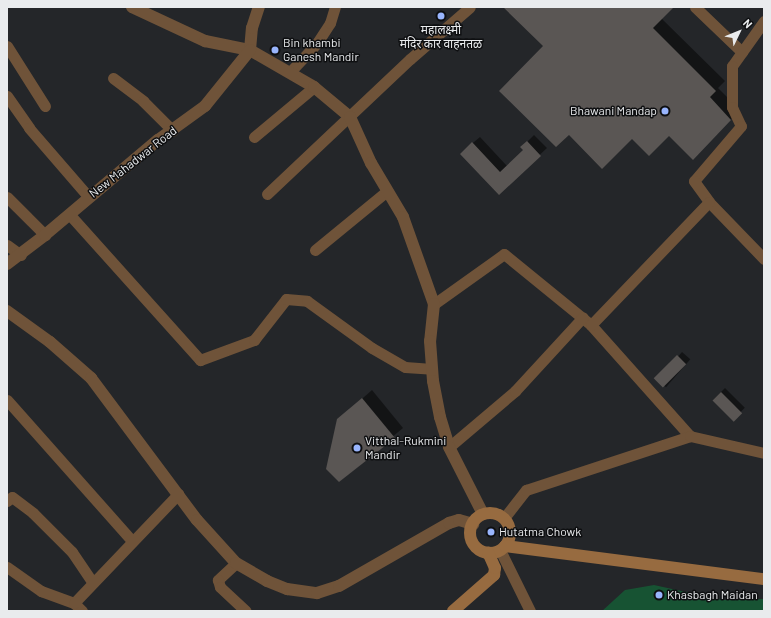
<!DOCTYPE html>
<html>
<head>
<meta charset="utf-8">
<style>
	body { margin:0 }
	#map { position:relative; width:771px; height:618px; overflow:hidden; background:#242629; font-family:Barlow,"Noto Sans Devanagari",sans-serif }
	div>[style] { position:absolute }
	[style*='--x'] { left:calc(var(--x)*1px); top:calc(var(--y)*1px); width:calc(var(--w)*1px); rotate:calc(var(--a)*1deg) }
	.green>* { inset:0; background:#175333 }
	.shadow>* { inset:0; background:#0007; transform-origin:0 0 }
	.building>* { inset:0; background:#5a5654; transform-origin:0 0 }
	.minor>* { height:11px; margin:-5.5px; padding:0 5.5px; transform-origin:5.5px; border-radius:5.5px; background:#6f5339 }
	.tertiary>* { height:12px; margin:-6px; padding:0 6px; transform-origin:6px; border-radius:6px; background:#6f5339 }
	.secondary>* { height:12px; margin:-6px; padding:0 6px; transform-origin:6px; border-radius:6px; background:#976b40 }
	.secondary>.ring { margin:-6px; padding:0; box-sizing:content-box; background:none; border:12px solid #976b40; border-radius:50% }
	.dots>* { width:11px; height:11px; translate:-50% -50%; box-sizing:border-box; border:2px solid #0e0f11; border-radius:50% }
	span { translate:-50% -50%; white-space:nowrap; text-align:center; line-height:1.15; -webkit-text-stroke:3px #0e0f11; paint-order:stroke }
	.poi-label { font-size:12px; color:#e9ebed }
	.left { translate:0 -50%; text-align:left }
	.right { translate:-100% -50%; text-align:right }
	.street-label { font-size:12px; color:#e9ebed }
	.frame { position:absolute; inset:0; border:8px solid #e9ebed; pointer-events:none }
	.north { position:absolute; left:719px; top:12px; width:40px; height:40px; -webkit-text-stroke:3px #0e0f11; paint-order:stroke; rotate:47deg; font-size:11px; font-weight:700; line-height:16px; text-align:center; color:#e9ebed }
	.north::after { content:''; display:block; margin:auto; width:14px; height:18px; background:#e9ebed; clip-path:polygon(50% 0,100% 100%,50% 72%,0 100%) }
</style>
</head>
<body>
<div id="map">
	<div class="green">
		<div style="clip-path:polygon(654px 585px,722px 600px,764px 599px,764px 611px,602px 611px,625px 590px)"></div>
	</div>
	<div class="shadow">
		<div style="clip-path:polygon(506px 7px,672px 7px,661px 18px,725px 81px,718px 88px,740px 110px,693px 158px,669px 135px,544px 46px)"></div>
		<div style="clip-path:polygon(534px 135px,547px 148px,499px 193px,468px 147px,480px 137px,507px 166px,524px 150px,522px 147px)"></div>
		<div style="left:682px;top:352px;width:11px;height:37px;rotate:41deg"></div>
		<div style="left:725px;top:388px;width:28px;height:17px;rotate:45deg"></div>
		<div style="clip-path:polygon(372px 390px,403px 428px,339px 481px,346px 413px)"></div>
	</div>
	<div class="building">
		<div style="clip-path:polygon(503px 7px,674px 7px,653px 28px,716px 91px,710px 97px,731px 120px,693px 160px,669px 136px,649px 156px,632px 139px,602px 169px,569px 135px,556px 147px,499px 91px,543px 46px)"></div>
		<div style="clip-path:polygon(527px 141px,541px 156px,499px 195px,460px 154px,472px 142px,500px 172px,523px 150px,520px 147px)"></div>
		<div style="left:677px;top:355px;width:13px;height:33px;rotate:45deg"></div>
		<div style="left:721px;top:392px;width:30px;height:12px;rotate:45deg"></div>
		<div style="clip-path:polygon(362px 398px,395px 438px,339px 482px,326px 469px,337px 419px)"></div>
	</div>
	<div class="minor">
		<div style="--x:695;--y:7;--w:65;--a:43.8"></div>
		<div style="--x:764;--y:21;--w:55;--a:125.4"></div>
		<div style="--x:732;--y:66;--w:41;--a:90"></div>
		<div style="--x:732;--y:107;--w:21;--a:65"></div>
		<div style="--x:741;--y:126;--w:72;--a:130.5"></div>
		<div style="--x:694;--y:181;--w:26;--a:54"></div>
		<div style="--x:709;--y:202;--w:79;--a:46"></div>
		<div style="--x:7;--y:46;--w:71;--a:57.7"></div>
		<div style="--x:290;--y:72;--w:40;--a:-47"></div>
		<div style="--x:317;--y:43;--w:24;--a:-57"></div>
		<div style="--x:330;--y:23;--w:17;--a:-73"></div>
		<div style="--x:113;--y:78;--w:38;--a:37"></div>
		<div style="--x:143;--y:101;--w:42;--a:45"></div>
		<div style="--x:7;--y:96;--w:39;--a:55"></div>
		<div style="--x:29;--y:128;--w:90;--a:49.1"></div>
		<div style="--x:254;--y:137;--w:78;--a:-39.8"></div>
		<div style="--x:267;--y:194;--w:197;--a:-43.4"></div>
		<div style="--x:410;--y:59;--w:79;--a:-40.9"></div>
		<div style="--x:7;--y:197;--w:54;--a:45"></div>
		<div style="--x:70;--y:215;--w:195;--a:48.1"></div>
		<div style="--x:200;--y:360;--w:58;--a:-20.3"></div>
		<div style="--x:254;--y:340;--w:52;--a:-52"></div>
		<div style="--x:286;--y:299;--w:21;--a:5"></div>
		<div style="--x:307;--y:301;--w:80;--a:35.9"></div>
		<div style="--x:372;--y:348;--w:38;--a:30"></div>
		<div style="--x:405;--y:367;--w:27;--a:4"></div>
		<div style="--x:7;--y:245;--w:17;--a:36"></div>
		<div style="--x:315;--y:250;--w:93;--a:-39.3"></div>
		<div style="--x:434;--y:304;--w:86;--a:-35.5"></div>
		<div style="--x:504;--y:254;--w:112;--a:39.2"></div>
		<div style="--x:591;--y:325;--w:149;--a:48.3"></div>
		<div style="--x:591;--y:325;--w:170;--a:-46.2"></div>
		<div style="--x:7;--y:400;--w:188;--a:48.4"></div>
		<div style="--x:449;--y:447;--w:87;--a:-40.3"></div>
		<div style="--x:515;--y:391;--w:100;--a:-47.4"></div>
		<div style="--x:7;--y:501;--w:6;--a:-39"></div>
		<div style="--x:12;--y:497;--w:26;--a:37"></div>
		<div style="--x:33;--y:513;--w:55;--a:45"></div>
		<div style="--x:72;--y:552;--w:37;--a:56"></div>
		<div style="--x:504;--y:518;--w:36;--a:-52"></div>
		<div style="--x:526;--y:490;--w:173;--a:-18.2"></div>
		<div style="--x:690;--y:436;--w:76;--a:12.9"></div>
		<div style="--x:500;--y:550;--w:68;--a:63.8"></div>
		<div style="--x:236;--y:563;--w:25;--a:137"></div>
		<div style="--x:218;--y:580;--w:7;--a:74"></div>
		<div style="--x:220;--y:587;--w:35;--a:43"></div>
		<div style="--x:7;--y:567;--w:42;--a:35.2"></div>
		<div style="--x:41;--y:591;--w:35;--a:20"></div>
		<div style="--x:82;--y:611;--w:11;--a:-135"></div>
		<div style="--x:74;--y:603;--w:151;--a:-46.3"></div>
	</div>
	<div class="tertiary">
		<div style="--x:132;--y:7;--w:81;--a:25"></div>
		<div style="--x:205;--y:41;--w:46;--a:11.3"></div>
		<div style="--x:250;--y:50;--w:74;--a:30"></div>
		<div style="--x:314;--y:87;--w:47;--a:39.8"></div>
		<div style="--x:350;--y:117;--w:51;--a:65.5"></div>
		<div style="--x:371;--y:163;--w:63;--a:59.3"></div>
		<div style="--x:403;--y:217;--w:92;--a:70.4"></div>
		<div style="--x:434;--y:304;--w:37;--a:96"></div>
		<div style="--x:430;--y:341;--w:40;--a:85.7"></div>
		<div style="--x:433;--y:381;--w:37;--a:79"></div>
		<div style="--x:440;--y:417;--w:31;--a:73"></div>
		<div style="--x:449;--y:447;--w:75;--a:63.1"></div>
		<div style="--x:250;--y:50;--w:22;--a:-85"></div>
		<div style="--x:252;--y:28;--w:22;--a:-72"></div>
		<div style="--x:7;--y:264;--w:48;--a:-37.3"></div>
		<div style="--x:45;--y:235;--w:148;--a:-40.1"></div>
		<div style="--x:158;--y:140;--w:58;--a:-35.9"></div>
		<div style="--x:205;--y:106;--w:72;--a:-51.2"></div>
		<div style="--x:7;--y:311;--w:53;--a:35.8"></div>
		<div style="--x:50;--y:342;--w:55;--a:41.3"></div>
		<div style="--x:91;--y:378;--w:177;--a:53.3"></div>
		<div style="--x:197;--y:520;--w:58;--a:47.8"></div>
		<div style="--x:236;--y:563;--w:36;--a:30"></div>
		<div style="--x:267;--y:581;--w:22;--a:22"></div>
		<div style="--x:287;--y:589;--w:30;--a:8"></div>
		<div style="--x:317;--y:593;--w:23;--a:-18"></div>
		<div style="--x:339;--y:586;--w:127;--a:-29.8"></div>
		<div style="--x:449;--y:523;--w:10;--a:-17"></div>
		<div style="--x:459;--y:520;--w:15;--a:16"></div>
	</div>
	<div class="secondary">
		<div class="ring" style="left:470px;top:513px;width:28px;height:28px"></div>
		<div style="--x:505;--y:546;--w:261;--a:7.3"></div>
		<div style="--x:453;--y:611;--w:55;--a:-41.3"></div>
		<div style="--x:494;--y:575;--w:7;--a:-82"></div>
		<div style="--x:495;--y:568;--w:17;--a:-114"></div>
	</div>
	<div class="dots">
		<div style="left:441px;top:16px;background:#99b5fd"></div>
		<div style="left:275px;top:50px;background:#99b5fd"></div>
		<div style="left:665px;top:111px;background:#99b5fd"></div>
		<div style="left:357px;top:448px;background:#99b5fd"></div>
		<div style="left:491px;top:532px;background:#99b5fd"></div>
		<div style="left:659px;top:595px;background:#99b5fd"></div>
	</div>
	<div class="poi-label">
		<span style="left:441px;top:37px">महालक्ष्मी<br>मंदिर कार वाहनतळ</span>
		<span class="left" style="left:283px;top:50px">Bin khambi<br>Ganesh Mandir</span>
		<span class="right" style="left:657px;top:111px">Bhawani Mandap</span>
		<span class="left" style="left:365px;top:448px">Vitthal-Rukmini<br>Mandir</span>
		<span class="left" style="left:499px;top:532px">Hutatma Chowk</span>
		<span class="left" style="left:667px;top:595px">Khasbagh Maidan</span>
	</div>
	<div class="street-label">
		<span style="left:133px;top:162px;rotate:-38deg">New Mahadwar Road</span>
	</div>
	<div class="frame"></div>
	<div class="north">N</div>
</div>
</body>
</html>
